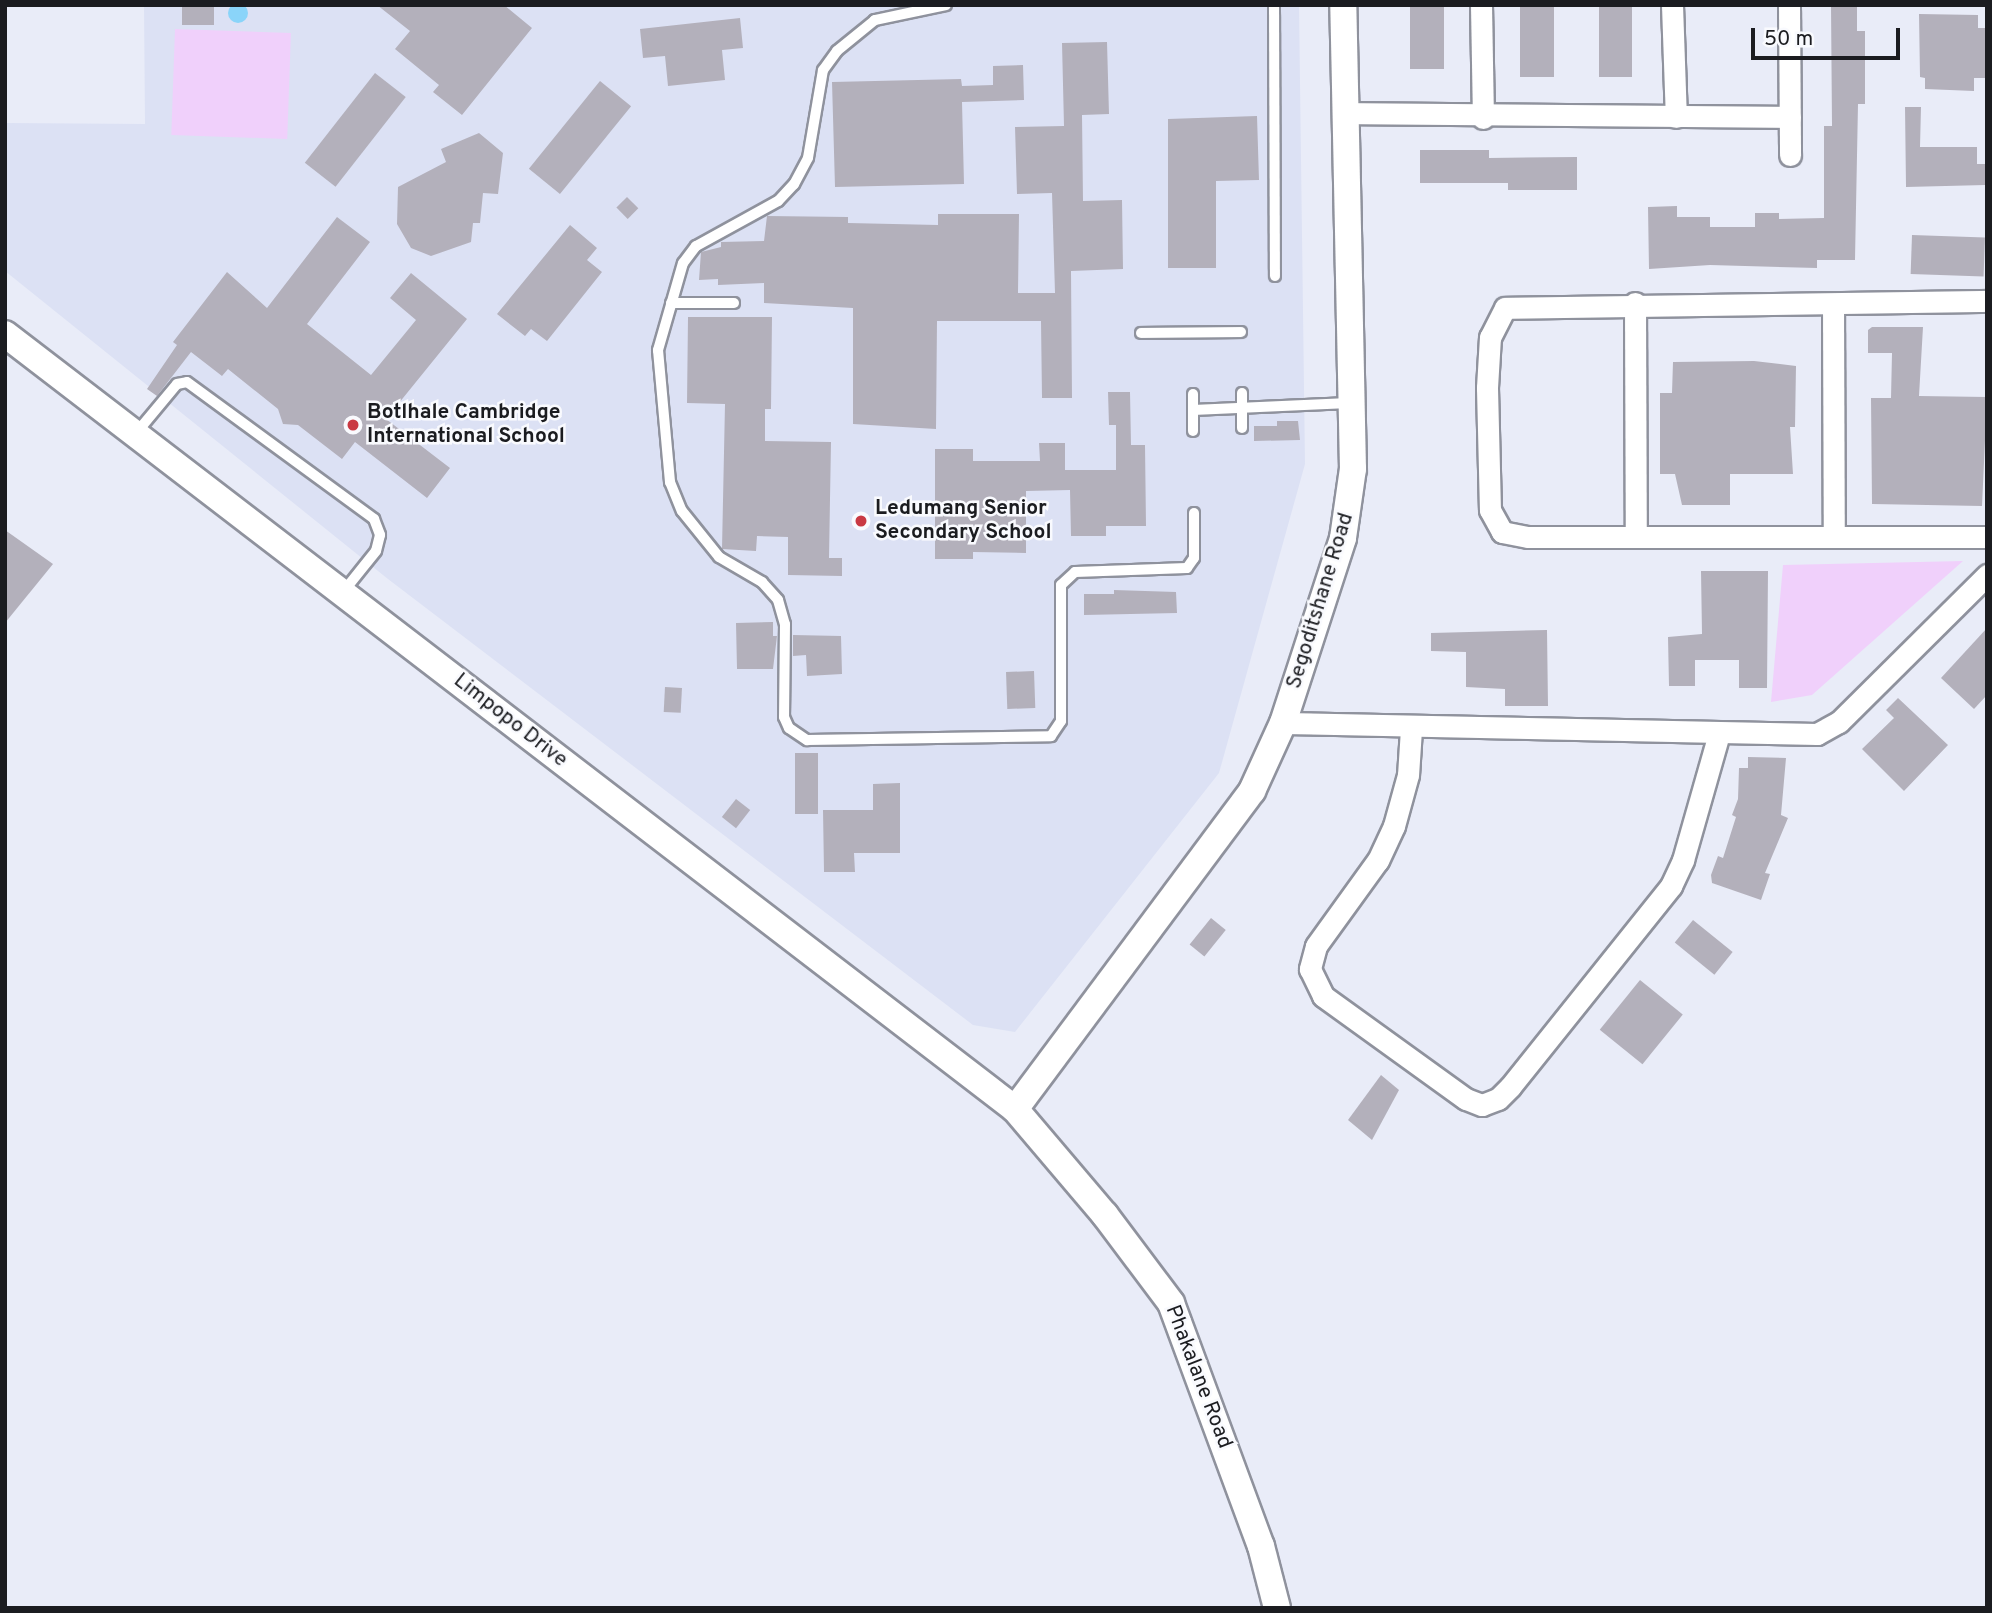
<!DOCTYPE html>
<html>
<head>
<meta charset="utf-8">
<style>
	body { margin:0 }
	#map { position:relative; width:1992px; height:1613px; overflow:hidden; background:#e9ecf8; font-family:Overpass,sans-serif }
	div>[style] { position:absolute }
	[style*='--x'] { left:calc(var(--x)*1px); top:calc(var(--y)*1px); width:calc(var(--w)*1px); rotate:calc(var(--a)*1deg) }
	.built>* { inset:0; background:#dce1f4 }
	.green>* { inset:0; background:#f0d0fb; transform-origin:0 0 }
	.water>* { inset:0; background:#8ad4f9 }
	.round { border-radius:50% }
	.building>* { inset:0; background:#b3b0bb; transform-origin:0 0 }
	.roads { filter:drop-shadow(2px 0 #8f929d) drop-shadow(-2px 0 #8f929d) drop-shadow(0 2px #8f929d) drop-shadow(0 -2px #8f929d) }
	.service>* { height:10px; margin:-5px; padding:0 5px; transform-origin:5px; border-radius:5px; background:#fff }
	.minor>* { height:21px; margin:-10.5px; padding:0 10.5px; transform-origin:10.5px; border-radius:10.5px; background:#fff }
	.tertiary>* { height:26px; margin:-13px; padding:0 13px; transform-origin:13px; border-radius:13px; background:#fff }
	.dots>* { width:19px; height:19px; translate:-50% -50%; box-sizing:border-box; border:4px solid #f9fafe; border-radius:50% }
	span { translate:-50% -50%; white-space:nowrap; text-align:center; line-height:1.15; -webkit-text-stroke:5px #f9fafe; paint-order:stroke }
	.poi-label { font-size:21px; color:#1b1c20; font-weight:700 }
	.left { translate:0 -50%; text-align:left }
	.street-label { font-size:21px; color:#1b1c20 }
	.frame { position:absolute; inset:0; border:7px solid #1b1c20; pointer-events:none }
	.scale { position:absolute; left:1751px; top:28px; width:149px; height:32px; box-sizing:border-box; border:4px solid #1b1c20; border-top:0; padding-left:9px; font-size:21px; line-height:24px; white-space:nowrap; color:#1b1c20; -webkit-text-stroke:5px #f9fafe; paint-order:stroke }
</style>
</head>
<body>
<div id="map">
	<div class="built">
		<div style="clip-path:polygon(144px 5px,1299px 5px,1305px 464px,1219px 773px,1015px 1032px,973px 1025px,388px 579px,5px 271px,5px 123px,145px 124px)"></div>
	</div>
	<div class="green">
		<div style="left:175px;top:29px;width:116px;height:106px;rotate:2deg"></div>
		<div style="clip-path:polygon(1963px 561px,1812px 695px,1771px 702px,1783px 565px)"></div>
	</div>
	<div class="water">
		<div class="round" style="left:228px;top:3px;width:20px;height:20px"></div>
	</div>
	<div class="building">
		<div style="left:182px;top:5px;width:32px;height:20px"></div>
		<div style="clip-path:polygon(377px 5px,504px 5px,532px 28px,462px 115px,433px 92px,439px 85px,395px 49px,410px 31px)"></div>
		<div style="left:1410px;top:5px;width:34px;height:64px"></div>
		<div style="left:1520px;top:5px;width:34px;height:72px"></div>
		<div style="left:1599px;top:5px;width:33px;height:72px"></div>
		<div style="clip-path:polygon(1831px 5px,1857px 5px,1857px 31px,1865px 31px,1865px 104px,1858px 104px,1855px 260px,1817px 260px,1817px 268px,1710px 265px,1649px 269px,1648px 207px,1677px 206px,1677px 217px,1710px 217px,1710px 227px,1755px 227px,1755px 213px,1779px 213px,1779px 219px,1824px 218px,1824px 126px,1832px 126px)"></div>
		<div style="clip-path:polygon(1919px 14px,1978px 15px,1978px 28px,1985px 28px,1985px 78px,1974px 78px,1974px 91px,1925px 89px,1925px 78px,1920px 77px)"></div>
		<div style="clip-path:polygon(740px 18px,743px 48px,722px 50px,725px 80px,668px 86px,665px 56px,643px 58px,640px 29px)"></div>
		<div style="clip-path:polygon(1107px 42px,1109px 114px,1082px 115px,1083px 201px,1122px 200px,1123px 269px,1071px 271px,1072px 398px,1042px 398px,1041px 321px,937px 321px,936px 429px,853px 424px,853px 308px,764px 303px,764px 283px,718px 285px,718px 279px,699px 280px,701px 252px,721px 247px,721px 242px,764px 241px,767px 216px,848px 217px,848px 223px,938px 225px,938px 214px,1019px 214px,1018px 293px,1055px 293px,1052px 193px,1017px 194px,1015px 127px,1064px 126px,1062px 43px)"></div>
		<div style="clip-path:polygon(1023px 65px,1024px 100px,962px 102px,964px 184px,835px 187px,832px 82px,961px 79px,962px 86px,993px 85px,993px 66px)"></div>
		<div style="left:375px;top:73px;width:39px;height:114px;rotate:38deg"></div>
		<div style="left:600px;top:81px;width:40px;height:113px;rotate:39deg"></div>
		<div style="clip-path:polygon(1905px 107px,1921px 107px,1920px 147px,1977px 147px,1977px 164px,1985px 164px,1985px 185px,1906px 187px)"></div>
		<div style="clip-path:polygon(1257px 116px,1259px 180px,1216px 181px,1216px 268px,1168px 268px,1168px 119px)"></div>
		<div style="clip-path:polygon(479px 133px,503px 153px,498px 194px,483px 193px,480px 223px,473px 223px,471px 242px,431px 256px,411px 248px,397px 224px,398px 187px,446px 162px,441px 149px)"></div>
		<div style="clip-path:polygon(1420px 150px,1489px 150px,1489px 158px,1577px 157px,1577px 190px,1508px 190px,1508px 183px,1420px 183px)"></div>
		<div style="left:627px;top:197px;width:16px;height:15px;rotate:45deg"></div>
		<div style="clip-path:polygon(337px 217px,370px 242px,307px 324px,371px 375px,416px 320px,390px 298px,411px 273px,467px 319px,386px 419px,450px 468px,427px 498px,355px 442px,342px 459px,298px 425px,283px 424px,278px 409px,228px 369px,222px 376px,191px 352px,157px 396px,147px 389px,177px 345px,173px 342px,227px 272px,267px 308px)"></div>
		<div style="clip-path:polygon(570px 225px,597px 248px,587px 260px,602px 272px,547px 341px,531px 329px,525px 336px,497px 314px)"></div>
		<div style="left:1912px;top:235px;width:73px;height:39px;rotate:2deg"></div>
		<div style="clip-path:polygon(688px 317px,772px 317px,771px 409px,765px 409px,765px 441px,831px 442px,829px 558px,842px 558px,842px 576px,788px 575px,788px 537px,757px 536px,756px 551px,722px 549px,725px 404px,687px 403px)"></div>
		<div style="clip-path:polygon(1872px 327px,1923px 327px,1919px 396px,1987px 397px,1982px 506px,1872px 504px,1871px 398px,1891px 398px,1892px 353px,1868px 353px,1868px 330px)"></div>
		<div style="clip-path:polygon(1754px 361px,1796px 366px,1795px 427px,1790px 427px,1793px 474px,1730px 474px,1730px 505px,1682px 505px,1675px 474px,1660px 474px,1660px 393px,1672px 393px,1673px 362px)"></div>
		<div style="clip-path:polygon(1108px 392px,1130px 392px,1131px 445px,1145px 445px,1146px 526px,1106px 526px,1106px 536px,1071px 536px,1070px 490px,1026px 491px,1026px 553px,973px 552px,973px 559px,935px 559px,935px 449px,973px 449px,973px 461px,1040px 461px,1039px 443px,1065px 443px,1065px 470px,1116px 470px,1116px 425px,1109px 425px)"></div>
		<div style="clip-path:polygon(1277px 421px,1298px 421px,1300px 440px,1254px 441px,1254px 426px,1277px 426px)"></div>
		<div style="clip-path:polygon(5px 530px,53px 564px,5px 623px)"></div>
		<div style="clip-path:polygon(1701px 571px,1768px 571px,1767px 688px,1739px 688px,1739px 660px,1695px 660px,1695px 686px,1669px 686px,1668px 637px,1702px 634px)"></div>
		<div style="clip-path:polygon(1114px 590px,1176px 592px,1177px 613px,1084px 615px,1084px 594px,1114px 594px)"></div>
		<div style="clip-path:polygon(773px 622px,773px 636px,777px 636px,773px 669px,737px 669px,736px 623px)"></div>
		<div style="clip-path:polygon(1987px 628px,1987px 695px,1974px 709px,1941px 678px)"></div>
		<div style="clip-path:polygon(1547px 630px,1548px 706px,1505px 706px,1505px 689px,1466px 687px,1466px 652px,1431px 651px,1431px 633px)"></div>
		<div style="clip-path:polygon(793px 635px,841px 636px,842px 674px,807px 676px,806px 655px,793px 656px)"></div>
		<div style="left:1034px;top:671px;width:37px;height:28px;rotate:88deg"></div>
		<div style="left:665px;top:687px;width:17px;height:25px;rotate:3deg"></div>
		<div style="clip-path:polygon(1898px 698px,1948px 745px,1904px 791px,1862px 749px,1894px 718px,1886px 710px)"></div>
		<div style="left:795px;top:753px;width:23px;height:61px"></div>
		<div style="clip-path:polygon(1748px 757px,1786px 758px,1781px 815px,1788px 818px,1765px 873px,1770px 874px,1761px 900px,1712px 883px,1711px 875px,1718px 856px,1723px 858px,1736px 817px,1732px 815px,1738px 799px,1739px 768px,1748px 768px)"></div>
		<div style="clip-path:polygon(900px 783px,900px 853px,854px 853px,855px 872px,824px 872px,823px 810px,873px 810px,873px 784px)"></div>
		<div style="left:736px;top:799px;width:18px;height:23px;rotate:38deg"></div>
		<div style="left:1211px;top:918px;width:19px;height:34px;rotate:39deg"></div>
		<div style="left:1693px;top:920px;width:51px;height:29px;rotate:39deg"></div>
		<div style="left:1640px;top:980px;width:55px;height:64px;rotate:39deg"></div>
		<div style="clip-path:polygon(1381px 1075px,1399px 1090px,1372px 1140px,1348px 1120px)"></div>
	</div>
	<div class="roads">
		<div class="service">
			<div style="--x:946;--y:5;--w:73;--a:168.1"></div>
			<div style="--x:875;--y:20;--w:49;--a:140.8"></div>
			<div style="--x:837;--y:51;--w:24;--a:126"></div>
			<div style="--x:823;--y:70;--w:89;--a:99.7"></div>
			<div style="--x:808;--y:158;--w:30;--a:118"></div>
			<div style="--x:794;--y:184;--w:23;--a:133"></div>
			<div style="--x:778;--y:201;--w:94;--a:151.2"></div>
			<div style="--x:696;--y:246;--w:21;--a:127"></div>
			<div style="--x:683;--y:263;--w:91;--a:106"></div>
			<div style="--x:658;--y:350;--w:133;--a:84.8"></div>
			<div style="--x:670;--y:482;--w:31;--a:68"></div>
			<div style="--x:682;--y:511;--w:59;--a:51.2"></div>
			<div style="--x:719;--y:557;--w:50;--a:30.2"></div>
			<div style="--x:762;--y:582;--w:24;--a:48"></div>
			<div style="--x:778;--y:600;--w:25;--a:74"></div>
			<div style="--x:785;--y:624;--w:93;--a:90.6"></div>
			<div style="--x:784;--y:717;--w:12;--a:66"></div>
			<div style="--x:789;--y:728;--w:22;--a:34"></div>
			<div style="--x:807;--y:740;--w:244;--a:-0.9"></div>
			<div style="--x:1051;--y:736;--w:18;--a:-56"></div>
			<div style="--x:1061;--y:721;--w:136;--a:-90"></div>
			<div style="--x:1061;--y:585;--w:19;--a:-43"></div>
			<div style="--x:1075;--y:572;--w:112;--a:-2"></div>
			<div style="--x:1187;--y:568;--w:12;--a:-55"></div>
			<div style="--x:1194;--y:558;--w:45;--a:-90"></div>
			<div style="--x:1274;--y:5;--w:271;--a:89.8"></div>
			<div style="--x:671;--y:303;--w:63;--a:0"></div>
			<div style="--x:1141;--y:333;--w:100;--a:-0.6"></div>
			<div style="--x:1242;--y:393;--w:35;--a:90"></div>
			<div style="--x:1193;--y:394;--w:37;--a:90"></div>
			<div style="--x:1193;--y:410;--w:156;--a:-2.6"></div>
			<div style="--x:137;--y:432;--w:62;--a:-50.2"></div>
			<div style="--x:177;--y:384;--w:10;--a:-11"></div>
			<div style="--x:187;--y:382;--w:232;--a:36.2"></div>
			<div style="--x:374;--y:519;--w:17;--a:69"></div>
			<div style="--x:380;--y:535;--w:16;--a:104"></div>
			<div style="--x:376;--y:551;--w:53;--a:128.8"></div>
		</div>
		<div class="minor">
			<div style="--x:1481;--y:5;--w:113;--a:89"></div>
			<div style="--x:1672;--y:5;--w:112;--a:88"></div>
			<div style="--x:1789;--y:5;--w:150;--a:89.6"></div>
			<div style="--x:1344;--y:113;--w:446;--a:0.5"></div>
			<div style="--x:1987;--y:301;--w:482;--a:179.2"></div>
			<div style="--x:1505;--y:308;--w:33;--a:117"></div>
			<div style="--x:1490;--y:337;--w:51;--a:93.4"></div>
			<div style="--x:1487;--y:388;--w:122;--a:88.6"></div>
			<div style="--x:1490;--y:510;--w:25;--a:61"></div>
			<div style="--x:1502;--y:532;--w:26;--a:11"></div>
			<div style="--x:1528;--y:537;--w:459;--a:0"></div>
			<div style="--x:1635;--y:303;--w:234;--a:89.8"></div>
			<div style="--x:1833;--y:304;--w:233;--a:89.8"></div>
			<div style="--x:1283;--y:723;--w:534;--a:1.18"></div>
			<div style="--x:1817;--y:734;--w:25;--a:-29"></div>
			<div style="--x:1839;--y:722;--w:209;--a:-44.8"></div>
			<div style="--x:1411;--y:729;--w:46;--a:93.7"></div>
			<div style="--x:1408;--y:775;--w:53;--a:105.4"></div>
			<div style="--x:1394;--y:826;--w:38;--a:115"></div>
			<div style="--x:1378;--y:860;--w:106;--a:125.8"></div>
			<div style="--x:1316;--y:946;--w:24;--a:105"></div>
			<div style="--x:1310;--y:969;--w:30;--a:64"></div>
			<div style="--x:1323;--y:996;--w:176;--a:35.8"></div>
			<div style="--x:1466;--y:1099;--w:17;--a:21"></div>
			<div style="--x:1482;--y:1105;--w:17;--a:-21"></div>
			<div style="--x:1498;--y:1099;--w:17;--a:-45"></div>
			<div style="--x:1510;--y:1087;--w:258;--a:-51.3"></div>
			<div style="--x:1671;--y:886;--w:29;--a:-65"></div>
			<div style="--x:1683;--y:860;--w:131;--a:-74.1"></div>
		</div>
		<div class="tertiary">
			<div style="--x:5;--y:334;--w:1273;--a:37.5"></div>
			<div style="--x:1015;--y:1109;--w:139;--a:49.7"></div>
			<div style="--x:1105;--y:1215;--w:110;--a:53.1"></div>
			<div style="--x:1171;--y:1303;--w:259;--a:69.7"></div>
			<div style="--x:1261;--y:1546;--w:64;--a:75.5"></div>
			<div style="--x:1015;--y:1109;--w:397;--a:-53.3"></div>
			<div style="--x:1252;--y:791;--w:75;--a:-65.5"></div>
			<div style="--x:1283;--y:723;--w:194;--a:-72"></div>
			<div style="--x:1343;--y:538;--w:70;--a:-81.8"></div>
			<div style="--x:1353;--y:469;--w:464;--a:-91.2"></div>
		</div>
	</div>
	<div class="dots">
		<div style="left:353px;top:425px;background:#c93943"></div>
		<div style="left:861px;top:521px;background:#c93943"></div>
	</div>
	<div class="poi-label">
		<span class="left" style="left:367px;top:425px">Botlhale Cambridge<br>International School</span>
		<span class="left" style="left:875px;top:521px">Ledumang Senior<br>Secondary School</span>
	</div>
	<div class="street-label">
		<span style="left:1321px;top:601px;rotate:-73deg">Segoditshane Road</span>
		<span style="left:510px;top:721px;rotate:38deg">Limpopo Drive</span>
		<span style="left:1198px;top:1377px;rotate:69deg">Phakalane Road</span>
	</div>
	<div class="frame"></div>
	<div class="scale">50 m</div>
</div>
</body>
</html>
